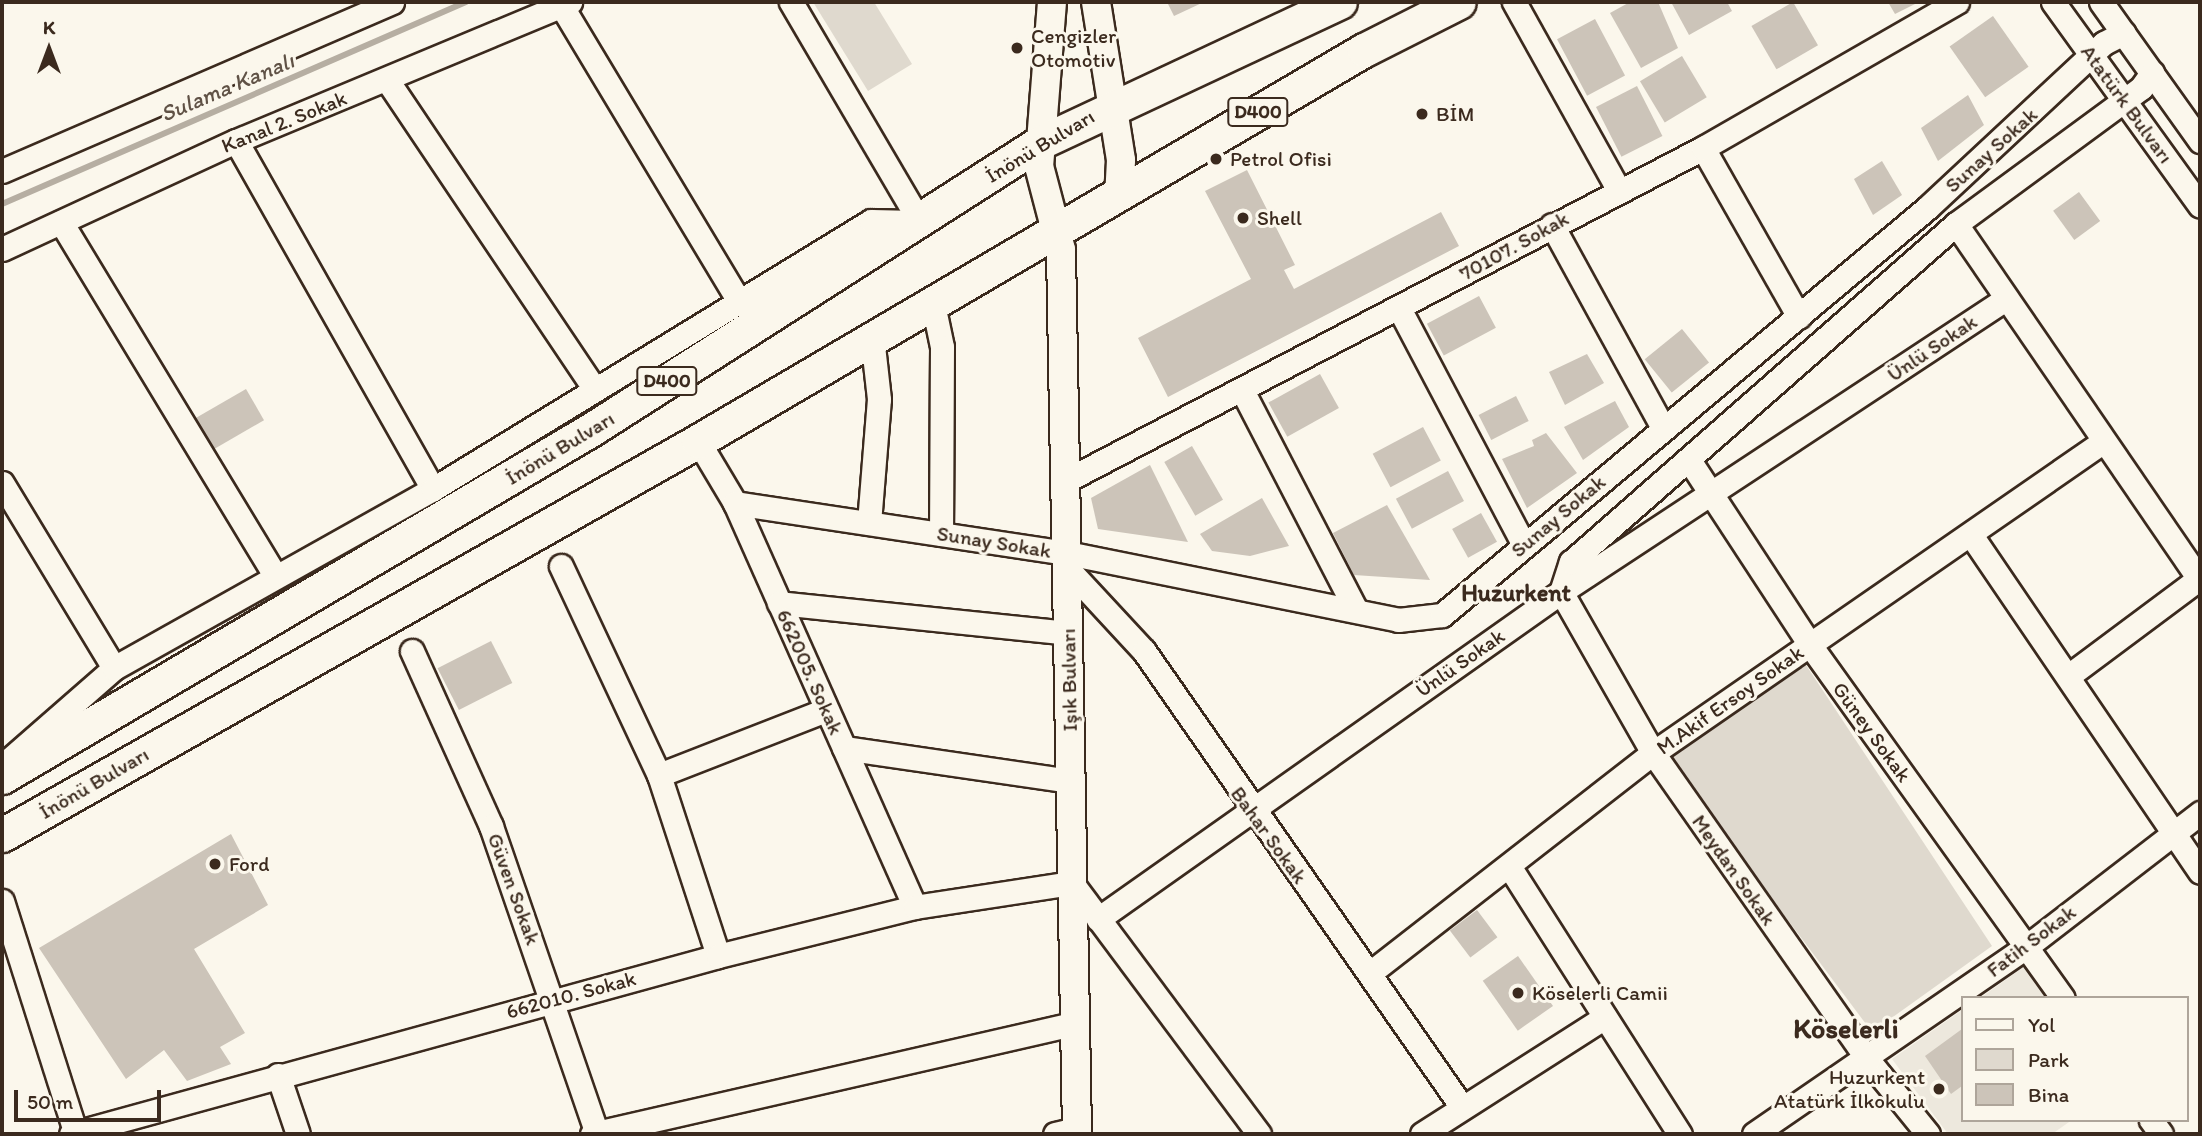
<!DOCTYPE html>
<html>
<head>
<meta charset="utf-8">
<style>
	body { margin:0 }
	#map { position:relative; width:2202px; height:1136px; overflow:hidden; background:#fbf7ec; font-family:Itim,sans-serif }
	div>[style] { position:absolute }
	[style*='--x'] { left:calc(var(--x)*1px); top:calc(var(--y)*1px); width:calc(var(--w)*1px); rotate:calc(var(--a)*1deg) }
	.built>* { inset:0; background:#ede8dd }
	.green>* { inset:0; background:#dfd9ce }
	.stream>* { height:6px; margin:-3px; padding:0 3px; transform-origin:3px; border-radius:3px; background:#b6aea2 }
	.building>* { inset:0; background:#ccc4b9; transform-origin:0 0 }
	.roads { filter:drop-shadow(2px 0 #3b2a1e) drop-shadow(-2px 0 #3b2a1e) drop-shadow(0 2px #3b2a1e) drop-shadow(0 -2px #3b2a1e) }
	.minor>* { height:23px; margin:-11.5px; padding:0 11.5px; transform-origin:11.5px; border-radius:11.5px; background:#fbf7ec }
	.major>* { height:28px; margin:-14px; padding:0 14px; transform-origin:14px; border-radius:14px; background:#fbf7ec }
	.highway>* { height:33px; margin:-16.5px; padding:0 16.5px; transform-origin:16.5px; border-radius:16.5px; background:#fbf7ec }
	.dots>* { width:19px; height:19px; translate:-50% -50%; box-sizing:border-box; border:4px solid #fbf7ec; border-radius:50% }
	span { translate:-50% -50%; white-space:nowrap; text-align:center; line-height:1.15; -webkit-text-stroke:6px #fbf7ec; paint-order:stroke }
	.shield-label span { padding:2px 5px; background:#fbf7ec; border:2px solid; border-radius:5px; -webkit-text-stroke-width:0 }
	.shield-label { font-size:19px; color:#3b2a1e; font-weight:700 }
	.poi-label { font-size:21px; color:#3b2a1e }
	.left { translate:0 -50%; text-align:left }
	.right { translate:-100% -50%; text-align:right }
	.street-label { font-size:21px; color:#3b2a1e }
	.water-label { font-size:23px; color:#605246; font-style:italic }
	.quarter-label { font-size:24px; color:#3b2a1e; font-weight:700 }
	.district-label { font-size:28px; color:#3b2a1e; font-weight:700 }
	.frame { position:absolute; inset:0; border:4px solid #3b2a1e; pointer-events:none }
	.legend { position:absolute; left:1961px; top:996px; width:228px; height:126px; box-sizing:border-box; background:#fbf7ec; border:2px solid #aea59a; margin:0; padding:9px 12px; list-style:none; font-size:21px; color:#3b2a1e }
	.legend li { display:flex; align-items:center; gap:14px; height:35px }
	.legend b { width:35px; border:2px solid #aea59a }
	.north { position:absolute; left:14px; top:14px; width:70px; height:70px; -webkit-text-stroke:5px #fbf7ec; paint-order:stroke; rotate:0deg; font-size:19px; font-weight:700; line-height:28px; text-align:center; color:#3b2a1e }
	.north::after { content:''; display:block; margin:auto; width:24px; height:32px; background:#3b2a1e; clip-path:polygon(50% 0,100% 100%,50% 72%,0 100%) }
	.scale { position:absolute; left:14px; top:1090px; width:147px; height:32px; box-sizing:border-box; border:4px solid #3b2a1e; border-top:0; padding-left:9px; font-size:21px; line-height:24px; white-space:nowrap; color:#3b2a1e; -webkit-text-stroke:5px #fbf7ec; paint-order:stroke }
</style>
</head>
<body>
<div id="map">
	<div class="built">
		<div style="clip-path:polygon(2025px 966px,2047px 998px,1980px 998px)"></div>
		<div style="clip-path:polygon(1962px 1010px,1962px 1120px,2072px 1120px,2052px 1134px,1948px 1134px,1892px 1059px)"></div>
	</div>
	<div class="green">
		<div style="clip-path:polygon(813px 2px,874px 2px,912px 64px,868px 91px)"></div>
		<div style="clip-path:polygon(1806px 665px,1992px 946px,1872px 1032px,1665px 757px)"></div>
	</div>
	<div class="stream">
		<div style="--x:2;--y:204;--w:506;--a:-23.53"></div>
	</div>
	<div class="building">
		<div style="clip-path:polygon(1167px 2px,1204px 2px,1174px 16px)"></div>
		<div style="clip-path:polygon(1630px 2px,1658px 2px,1678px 48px,1641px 68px,1610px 13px)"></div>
		<div style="clip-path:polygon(1671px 2px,1727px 2px,1732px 11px,1689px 35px)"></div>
		<div style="left:1793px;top:2px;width:50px;height:48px;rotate:60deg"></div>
		<div style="clip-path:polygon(1888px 2px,1919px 2px,1895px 14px)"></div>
		<div style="left:1993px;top:16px;width:62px;height:53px;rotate:55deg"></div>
		<div style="left:1595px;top:19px;width:64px;height:43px;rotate:62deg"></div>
		<div style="left:1682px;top:56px;width:48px;height:49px;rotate:59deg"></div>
		<div style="left:1637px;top:86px;width:56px;height:46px;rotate:63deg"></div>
		<div style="clip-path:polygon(1968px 95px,1984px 125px,1938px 161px,1921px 128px)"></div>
		<div style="clip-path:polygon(1882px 161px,1902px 195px,1873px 215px,1854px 179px)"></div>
		<div style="clip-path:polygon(1247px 170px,1295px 265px,1284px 270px,1294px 289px,1441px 212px,1459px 246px,1168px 397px,1138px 338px,1251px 279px,1205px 191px)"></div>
		<div style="left:2079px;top:192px;width:36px;height:32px;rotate:54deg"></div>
		<div style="left:1479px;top:296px;width:36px;height:59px;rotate:62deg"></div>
		<div style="left:1682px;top:329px;width:43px;height:48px;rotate:51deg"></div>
		<div style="clip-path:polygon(1587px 354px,1604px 383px,1565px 405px,1549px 372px)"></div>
		<div style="left:1320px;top:374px;width:39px;height:59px;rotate:61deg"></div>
		<div style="left:246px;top:389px;width:36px;height:59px;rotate:60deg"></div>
		<div style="left:1516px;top:396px;width:28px;height:42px;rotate:63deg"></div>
		<div style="clip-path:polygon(1615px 401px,1629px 427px,1583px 460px,1564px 427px)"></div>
		<div style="left:1423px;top:427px;width:38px;height:57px;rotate:62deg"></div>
		<div style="clip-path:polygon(1546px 433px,1577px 473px,1527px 508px,1502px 459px,1534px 446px,1532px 440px)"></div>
		<div style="left:1192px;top:446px;width:62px;height:32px;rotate:60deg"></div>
		<div style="clip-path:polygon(1150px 465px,1188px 542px,1098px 529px,1091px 498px)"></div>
		<div style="left:1448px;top:471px;width:34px;height:59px;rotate:62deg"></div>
		<div style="clip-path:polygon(1262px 498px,1289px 546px,1250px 556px,1212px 551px,1200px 534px)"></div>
		<div style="clip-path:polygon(1387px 505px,1430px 580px,1354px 575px,1333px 533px)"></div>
		<div style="left:1481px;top:513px;width:33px;height:33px;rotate:61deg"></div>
		<div style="left:491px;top:641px;width:47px;height:60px;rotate:63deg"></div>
		<div style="clip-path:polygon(231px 834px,268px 905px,194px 949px,245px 1033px,220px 1047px,231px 1064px,187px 1081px,164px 1050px,126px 1079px,39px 948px)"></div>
		<div style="left:1477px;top:910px;width:34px;height:34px;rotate:53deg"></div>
		<div style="left:1518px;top:956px;width:61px;height:43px;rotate:55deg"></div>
		<div style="clip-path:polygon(1962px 1029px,1962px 1086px,1951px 1094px,1925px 1056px)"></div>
	</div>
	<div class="roads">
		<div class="minor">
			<div style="--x:791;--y:2;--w:255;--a:59.6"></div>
			<div style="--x:1514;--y:2;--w:214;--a:60.9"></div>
			<div style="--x:2053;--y:2;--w:251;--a:54.2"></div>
			<div style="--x:2101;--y:2;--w:171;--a:54.5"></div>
			<div style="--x:561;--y:5;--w:343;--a:59"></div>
			<div style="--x:387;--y:80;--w:373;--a:56.1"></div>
			<div style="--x:236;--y:141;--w:400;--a:60.5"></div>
			<div style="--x:1703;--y:148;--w:194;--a:60.4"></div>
			<div style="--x:2;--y:171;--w:425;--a:-23.4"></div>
			<div style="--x:61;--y:222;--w:413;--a:58.8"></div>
			<div style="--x:1956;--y:224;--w:430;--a:55.6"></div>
			<div style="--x:1552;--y:225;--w:231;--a:61.3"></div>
			<div style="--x:2;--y:249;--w:258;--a:-24.8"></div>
			<div style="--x:236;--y:141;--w:362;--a:-22.6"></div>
			<div style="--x:932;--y:299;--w:49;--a:78.2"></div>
			<div style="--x:942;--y:347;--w:187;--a:90.3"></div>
			<div style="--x:1400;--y:310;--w:266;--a:62.2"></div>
			<div style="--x:1243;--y:392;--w:243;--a:62.6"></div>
			<div style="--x:698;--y:441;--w:72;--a:59.2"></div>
			<div style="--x:735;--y:503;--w:442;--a:66"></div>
			<div style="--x:1689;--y:460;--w:221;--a:56.8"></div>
			<div style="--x:1810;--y:645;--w:434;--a:54.4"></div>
			<div style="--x:1067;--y:480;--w:717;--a:-27.57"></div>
			<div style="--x:1703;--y:148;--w:293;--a:-29.9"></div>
			<div style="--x:2;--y:483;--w:216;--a:58.8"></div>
			<div style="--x:735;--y:503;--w:336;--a:8.6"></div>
			<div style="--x:1067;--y:553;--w:338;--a:11.4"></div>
			<div style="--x:1398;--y:620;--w:44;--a:-6.5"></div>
			<div style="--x:1442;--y:615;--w:633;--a:-40"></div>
			<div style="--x:1927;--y:208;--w:242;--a:-43"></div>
			<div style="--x:2104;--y:43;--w:22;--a:-27"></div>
			<div style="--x:869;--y:523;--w:124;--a:-85.4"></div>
			<div style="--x:879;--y:399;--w:62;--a:-96.4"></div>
			<div style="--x:1971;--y:535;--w:407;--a:55.8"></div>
			<div style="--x:561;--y:566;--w:231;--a:64.9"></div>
			<div style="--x:659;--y:775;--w:190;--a:71.9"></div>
			<div style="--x:1068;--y:569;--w:112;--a:47.2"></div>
			<div style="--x:1144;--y:651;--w:556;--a:55.11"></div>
			<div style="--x:779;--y:603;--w:291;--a:5.9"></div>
			<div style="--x:412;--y:651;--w:192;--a:65.7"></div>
			<div style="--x:491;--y:826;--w:326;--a:71"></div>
			<div style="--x:2071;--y:674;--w:161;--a:-36.7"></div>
			<div style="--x:844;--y:748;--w:228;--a:8.3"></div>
			<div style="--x:9;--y:760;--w:140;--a:-41.2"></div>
			<div style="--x:114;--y:668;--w:366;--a:-29.3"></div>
			<div style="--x:433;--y:489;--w:513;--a:-31.46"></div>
			<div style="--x:871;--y:221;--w:46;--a:1.2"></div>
			<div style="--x:659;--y:775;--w:179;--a:-21.3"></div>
			<div style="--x:1509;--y:866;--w:318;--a:57.5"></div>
			<div style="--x:2;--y:901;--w:244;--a:72.4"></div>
			<div style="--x:1098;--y:919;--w:567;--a:-35.23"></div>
			<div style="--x:1561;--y:592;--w:531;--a:-33.39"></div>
			<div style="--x:1370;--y:973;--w:358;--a:-37.9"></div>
			<div style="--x:1653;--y:753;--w:545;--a:-34.68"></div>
			<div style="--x:278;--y:1075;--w:62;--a:71.3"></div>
			<div style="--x:2151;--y:1120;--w:17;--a:54"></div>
			<div style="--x:71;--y:1134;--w:671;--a:-15.38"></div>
			<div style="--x:718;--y:956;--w:203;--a:-14"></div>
			<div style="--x:915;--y:907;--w:159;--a:-8.7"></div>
			<div style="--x:1072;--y:883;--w:313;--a:53.3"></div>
			<div style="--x:592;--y:1134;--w:494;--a:-12.9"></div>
			<div style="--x:1055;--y:1134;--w:22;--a:-13"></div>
			<div style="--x:1422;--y:1134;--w:217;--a:-32.6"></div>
			<div style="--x:1754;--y:1134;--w:330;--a:-34.5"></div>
			<div style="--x:2026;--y:947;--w:220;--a:-37.6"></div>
			<div style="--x:1928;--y:1134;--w:95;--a:-129"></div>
			<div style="--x:1868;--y:1060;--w:375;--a:-125"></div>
			<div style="--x:1653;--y:753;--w:185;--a:-119.7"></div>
			<div style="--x:1561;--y:592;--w:32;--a:-72"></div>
			<div style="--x:1571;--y:562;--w:512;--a:-41.28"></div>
			<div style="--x:1956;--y:224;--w:230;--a:-36.3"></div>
			<div style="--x:2141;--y:88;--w:19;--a:-54"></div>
		</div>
		<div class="major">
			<div style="--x:1052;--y:2;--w:165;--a:94.5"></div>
			<div style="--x:1039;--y:166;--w:87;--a:75.3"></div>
			<div style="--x:1061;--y:250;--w:884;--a:88.96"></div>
			<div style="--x:1096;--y:2;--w:160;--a:81"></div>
			<div style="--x:1121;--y:160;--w:33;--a:93"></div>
		</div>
		<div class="highway">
			<div style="--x:2;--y:777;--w:685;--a:-30.53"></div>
			<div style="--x:592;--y:429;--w:533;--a:-32.59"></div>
			<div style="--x:1041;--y:142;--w:330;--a:-25.1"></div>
			<div style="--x:2;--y:835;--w:800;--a:-29.51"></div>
			<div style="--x:698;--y:441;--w:772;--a:-30.42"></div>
			<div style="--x:1364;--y:50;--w:106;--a:-26.8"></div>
		</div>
	</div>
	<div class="dots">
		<div style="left:1017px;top:48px;background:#3b2a1e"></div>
		<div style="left:1422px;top:114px;background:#3b2a1e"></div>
		<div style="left:1216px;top:159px;background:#3b2a1e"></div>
		<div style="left:1243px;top:218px;background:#3b2a1e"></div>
		<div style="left:215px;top:864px;background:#3b2a1e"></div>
		<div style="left:1518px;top:993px;background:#3b2a1e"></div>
		<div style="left:1939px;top:1089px;background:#3b2a1e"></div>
	</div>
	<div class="shield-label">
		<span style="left:1258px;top:112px">D400</span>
		<span style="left:667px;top:381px">D400</span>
	</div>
	<div class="poi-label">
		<span class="left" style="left:1031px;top:48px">Cengizler<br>Otomotiv</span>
		<span class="left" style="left:1436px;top:114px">BİM</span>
		<span class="left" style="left:1230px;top:159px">Petrol Ofisi</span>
		<span class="left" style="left:1257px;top:218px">Shell</span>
		<span class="left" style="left:229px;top:864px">Ford</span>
		<span class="left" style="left:1532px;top:993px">Köselerli Camii</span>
		<span class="right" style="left:1925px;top:1089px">Huzurkent<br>Atatürk İlkokulu</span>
	</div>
	<div class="street-label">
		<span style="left:2127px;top:104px;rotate:54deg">Atatürk Bulvarı</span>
		<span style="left:284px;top:122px;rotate:-22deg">Kanal 2. Sokak</span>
		<span style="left:1040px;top:146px;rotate:-31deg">İnönü Bulvarı</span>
		<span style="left:1991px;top:150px;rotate:-42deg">Sunay Sokak</span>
		<span style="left:1514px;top:246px;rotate:-29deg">70107. Sokak</span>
		<span style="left:1932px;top:348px;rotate:-34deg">Ünlü Sokak</span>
		<span style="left:560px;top:448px;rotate:-31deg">İnönü Bulvarı</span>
		<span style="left:1558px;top:516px;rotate:-40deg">Sunay Sokak</span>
		<span style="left:994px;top:542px;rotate:9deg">Sunay Sokak</span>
		<span style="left:1460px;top:663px;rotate:-35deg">Ünlü Sokak</span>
		<span style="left:810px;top:672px;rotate:66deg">662005. Sokak</span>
		<span style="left:1069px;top:680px;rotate:-91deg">Işık Bulvarı</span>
		<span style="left:1730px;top:700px;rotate:-35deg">M.Akif Ersoy Sokak</span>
		<span style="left:1872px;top:732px;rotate:54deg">Güney Sokak</span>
		<span style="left:94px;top:783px;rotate:-30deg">İnönü Bulvarı</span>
		<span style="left:1269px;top:835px;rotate:54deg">Bahar Sokak</span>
		<span style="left:1734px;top:870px;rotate:55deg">Meydan Sokak</span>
		<span style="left:514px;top:889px;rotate:70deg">Güven Sokak</span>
		<span style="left:2031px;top:941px;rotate:-37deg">Fatih Sokak</span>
		<span style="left:571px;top:995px;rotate:-15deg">662010. Sokak</span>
	</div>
	<div class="water-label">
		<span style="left:227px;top:87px;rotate:-23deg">Sulama Kanalı</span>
	</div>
	<div class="quarter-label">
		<span style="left:1516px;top:593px">Huzurkent</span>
	</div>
	<div class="district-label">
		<span style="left:1846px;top:1028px">Köselerli</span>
	</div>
	<div class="frame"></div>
	<ul class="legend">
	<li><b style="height:9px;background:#fbf7ec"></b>Yol</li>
	<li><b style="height:19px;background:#dfd9ce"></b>Park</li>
	<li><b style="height:19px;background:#ccc4b9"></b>Bina</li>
	</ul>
	<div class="north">K</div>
	<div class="scale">50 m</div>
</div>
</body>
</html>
